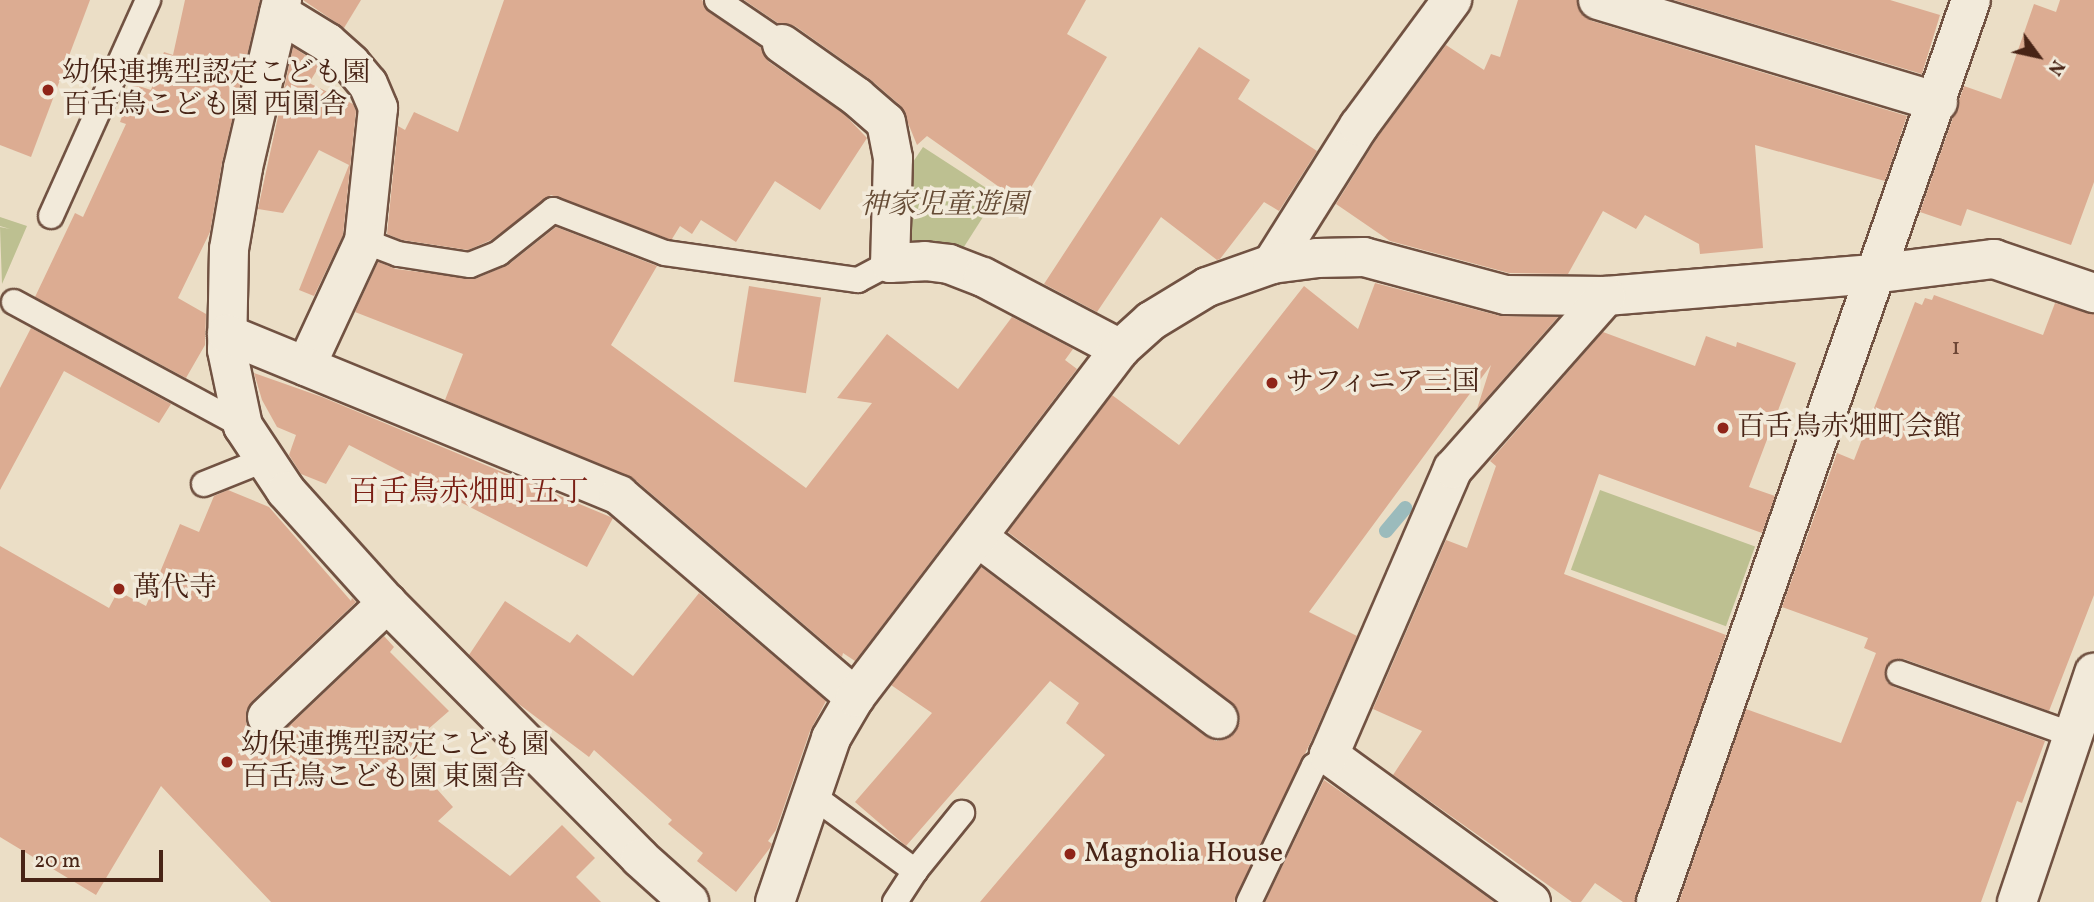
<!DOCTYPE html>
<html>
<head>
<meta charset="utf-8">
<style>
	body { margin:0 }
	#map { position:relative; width:2094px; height:902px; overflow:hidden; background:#ebdec6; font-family:Vollkorn,"Noto Serif JP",serif }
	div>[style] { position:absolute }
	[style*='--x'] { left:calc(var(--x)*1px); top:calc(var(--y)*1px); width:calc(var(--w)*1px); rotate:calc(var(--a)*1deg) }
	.green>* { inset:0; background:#bdc091; transform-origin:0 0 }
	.stream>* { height:14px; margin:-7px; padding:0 7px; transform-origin:7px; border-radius:7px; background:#9bbbbc }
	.building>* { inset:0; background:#dcac92; transform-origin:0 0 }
	.roads { filter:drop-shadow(2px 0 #715242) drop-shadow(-2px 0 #715242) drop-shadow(0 2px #715242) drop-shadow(0 -2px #715242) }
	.service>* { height:24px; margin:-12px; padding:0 12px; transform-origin:12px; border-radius:12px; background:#f2eada }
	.minor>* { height:38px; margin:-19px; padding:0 19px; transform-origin:19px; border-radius:19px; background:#f2eada }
	.dots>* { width:19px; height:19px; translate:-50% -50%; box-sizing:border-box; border:4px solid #f2eada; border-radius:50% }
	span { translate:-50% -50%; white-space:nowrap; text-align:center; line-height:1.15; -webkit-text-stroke:7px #f2eada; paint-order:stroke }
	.number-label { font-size:24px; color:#6d4635 }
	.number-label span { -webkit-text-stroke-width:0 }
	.poi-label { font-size:28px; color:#482416 }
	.left { translate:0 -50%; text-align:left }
	.park-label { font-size:28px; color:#654b35; font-style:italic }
	.neighbourhood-label { font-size:30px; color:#7a1f14 }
	.north { position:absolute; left:2003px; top:21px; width:70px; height:70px; -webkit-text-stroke:5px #f2eada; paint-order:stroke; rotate:123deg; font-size:19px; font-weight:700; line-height:28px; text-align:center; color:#482416 }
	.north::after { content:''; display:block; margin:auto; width:24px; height:32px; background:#482416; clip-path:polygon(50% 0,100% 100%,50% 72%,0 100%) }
	.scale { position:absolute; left:21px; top:850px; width:142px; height:32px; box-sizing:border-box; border:4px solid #482416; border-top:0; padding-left:9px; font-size:21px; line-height:24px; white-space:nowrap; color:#482416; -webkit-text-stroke:5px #f2eada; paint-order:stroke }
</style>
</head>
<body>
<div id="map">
	<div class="green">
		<div style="clip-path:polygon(923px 147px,997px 195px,962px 250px,901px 242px,911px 165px)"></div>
		<div style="clip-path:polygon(0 217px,27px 226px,2px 284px,0 227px,10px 229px,0 226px)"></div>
		<div style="left:1600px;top:490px;width:165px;height:85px;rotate:20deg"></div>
	</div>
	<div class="stream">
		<div style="--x:1386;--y:531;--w:30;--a:-50"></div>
	</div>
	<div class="building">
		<div style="clip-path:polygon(0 0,90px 0,31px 157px,0 145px)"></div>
		<div style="clip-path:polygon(185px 0,260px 0,222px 163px,210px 232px,178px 298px,206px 314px,205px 345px,186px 378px,35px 297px,75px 213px,83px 217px,126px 124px,120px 122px,133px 84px,151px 90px,164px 52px,173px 55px)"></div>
		<div style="clip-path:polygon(303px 0,361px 0,344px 28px)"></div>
		<div style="clip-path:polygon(504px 0,702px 0,709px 12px,761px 48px,769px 62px,844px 114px,867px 138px,820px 210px,775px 181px,736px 242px,701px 220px,692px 234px,680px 226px,672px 239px,669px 239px,551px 195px,491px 240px,468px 250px,402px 240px,387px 234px,398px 126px,405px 130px,414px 112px,458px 132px)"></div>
		<div style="clip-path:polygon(744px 0,1086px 0,1067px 34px,1107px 57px,1022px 203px,927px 136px,917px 145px,901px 106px,871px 80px,795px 26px,778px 23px)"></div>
		<div style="clip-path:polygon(1518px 0,1577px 0,1582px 14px,1592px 21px,1907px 116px,1885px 181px,1755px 145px,1763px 248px,1700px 254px,1699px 244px,1645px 215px,1636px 229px,1603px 211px,1568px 274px,1509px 273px,1390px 241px,1336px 204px,1377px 138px,1446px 45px,1484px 70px,1491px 54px,1500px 57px)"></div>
		<div style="clip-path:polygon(1674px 0,1890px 0,1940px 15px,1922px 74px)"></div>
		<div style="clip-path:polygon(2060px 0,2094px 0,2094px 182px,2071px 245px,1967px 209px,1961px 226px,1920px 212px,1964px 86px,2001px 99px,2034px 4px,2056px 12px)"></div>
		<div style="clip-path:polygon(293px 47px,320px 65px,309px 83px,353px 104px,356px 111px,343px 235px,314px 296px,299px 290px,349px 165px,319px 150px,283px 213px,258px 209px)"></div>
		<div style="clip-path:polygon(1199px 47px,1250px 80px,1238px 99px,1317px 151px,1279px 211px,1264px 202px,1220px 259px,1217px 260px,1161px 217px,1097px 312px,1044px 284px)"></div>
		<div style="clip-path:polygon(556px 227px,657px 266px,611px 345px,806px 488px,872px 403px,837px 398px,887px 334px,958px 389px,1012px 317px,1073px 349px,1065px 360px,1077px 369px,855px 661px,843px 653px,842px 657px,633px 478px,445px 400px,463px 354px,355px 312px,378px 262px,396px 269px,475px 279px,508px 265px)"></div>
		<div style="clip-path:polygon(1375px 283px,1500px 316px,1558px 317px,1477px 409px,1491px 365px,1309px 612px,1357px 636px,1313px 737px,1234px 902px,980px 902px,1105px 755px,1066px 723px,1079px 703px,1050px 681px,906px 846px,855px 802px,932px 713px,891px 685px,981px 567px,1205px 736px,1216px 741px,1226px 739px,1235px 733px,1240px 721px,1238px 710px,1231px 702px,1008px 532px,1112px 395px,1179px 445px,1304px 286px,1358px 329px)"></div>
		<div style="left:749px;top:286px;width:73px;height:97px;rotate:9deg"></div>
		<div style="clip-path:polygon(1934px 295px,2043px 335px,2055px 303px,2094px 314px,2094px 595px,2049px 711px,1904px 659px,1890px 661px,1885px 669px,1887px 682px,1894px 687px,2045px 741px,2022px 803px,2017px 801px,1981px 902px,1679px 902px,1746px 709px,1841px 743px,1876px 653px,1864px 648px,1868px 638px,1782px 607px,1837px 453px,1854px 460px,1915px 302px,1922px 305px,1925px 298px,1932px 300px)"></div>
		<div style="clip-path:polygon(31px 328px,171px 404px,159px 423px,64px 371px,0 490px,0 388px)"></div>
		<div style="clip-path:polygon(1603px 332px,1695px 366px,1706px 336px,1736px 347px,1737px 342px,1796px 363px,1749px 487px,1775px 496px,1762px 533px,1599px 474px,1564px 574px,1726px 635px,1635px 902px,1623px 902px,1595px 883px,1581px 902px,1572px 902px,1393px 775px,1422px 731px,1373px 709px,1446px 540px,1467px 548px,1496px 466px,1490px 461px)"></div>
		<div style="clip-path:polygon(254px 373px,322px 397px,613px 518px,587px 567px,349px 445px,326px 484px,301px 474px,289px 455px,296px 435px,277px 427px,262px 400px)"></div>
		<div style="clip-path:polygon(228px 490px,269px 507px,351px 601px,352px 598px,356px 602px,252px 701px,246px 711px,246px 723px,251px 732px,261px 738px,273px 738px,282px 733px,384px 636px,394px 647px,390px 652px,449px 711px,426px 731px,434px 740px,412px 761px,453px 807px,438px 821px,510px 876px,562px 825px,595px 858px,576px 877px,601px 902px,271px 902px,161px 786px,96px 895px,0 837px,0 546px,109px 608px,118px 591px,146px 606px,180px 524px,199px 532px,214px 496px)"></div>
		<div style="clip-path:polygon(699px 593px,826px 701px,810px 731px,776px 830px,768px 841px,772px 844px,770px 848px,736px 892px,697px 861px,703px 853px,668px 824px,672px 820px,594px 750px,589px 757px,516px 702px,469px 655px,505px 601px,570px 643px,577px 634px,633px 676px)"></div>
		<div style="clip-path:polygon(1324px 780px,1353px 800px,1494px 902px,1265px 902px)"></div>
	</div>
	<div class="roads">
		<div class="service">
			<div style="--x:717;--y:0;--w:78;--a:34.1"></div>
			<div style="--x:51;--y:216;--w:237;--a:-65.8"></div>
			<div style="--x:364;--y:241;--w:36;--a:21"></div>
			<div style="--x:398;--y:254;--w:73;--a:8.7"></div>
			<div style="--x:470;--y:265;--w:31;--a:-22"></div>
			<div style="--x:499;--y:253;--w:69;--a:-38.5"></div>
			<div style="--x:553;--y:210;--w:120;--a:21"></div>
			<div style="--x:665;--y:253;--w:195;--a:8"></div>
			<div style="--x:858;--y:280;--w:36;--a:-28"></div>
			<div style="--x:14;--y:302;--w:260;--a:28.4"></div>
			<div style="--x:204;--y:484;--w:65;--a:-21.8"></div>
			<div style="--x:1899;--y:673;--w:185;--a:19.6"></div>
			<div style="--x:813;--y:796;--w:127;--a:36.3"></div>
			<div style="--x:895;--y:902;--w:37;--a:-57"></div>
			<div style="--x:915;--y:871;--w:75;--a:-51"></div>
			<div style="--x:1249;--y:902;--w:151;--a:-64.5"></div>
			<div style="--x:1314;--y:766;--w:19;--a:-36"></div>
		</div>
		<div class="minor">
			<div style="--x:282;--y:0;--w:172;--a:103.1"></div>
			<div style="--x:243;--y:168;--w:82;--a:99.8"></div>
			<div style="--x:229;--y:249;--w:101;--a:91.1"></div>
			<div style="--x:227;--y:350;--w:78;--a:78.1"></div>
			<div style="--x:243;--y:426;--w:78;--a:56.5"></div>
			<div style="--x:286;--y:491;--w:151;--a:48"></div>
			<div style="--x:387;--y:603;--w:359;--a:45.2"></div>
			<div style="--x:640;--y:858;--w:66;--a:41.9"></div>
			<div style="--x:1598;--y:0;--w:355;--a:16.7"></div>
			<div style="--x:279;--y:13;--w:57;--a:31.5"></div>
			<div style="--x:328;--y:43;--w:31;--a:42"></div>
			<div style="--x:351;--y:64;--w:26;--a:50"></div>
			<div style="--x:368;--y:84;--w:26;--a:67"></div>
			<div style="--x:378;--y:108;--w:134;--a:96"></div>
			<div style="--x:364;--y:241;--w:138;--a:114.9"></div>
			<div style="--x:782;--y:44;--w:92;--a:35.2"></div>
			<div style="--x:857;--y:97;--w:38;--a:41"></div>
			<div style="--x:886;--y:122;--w:37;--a:79"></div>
			<div style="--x:893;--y:158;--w:105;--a:91.6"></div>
			<div style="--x:890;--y:263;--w:35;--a:-3"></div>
			<div style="--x:925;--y:261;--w:24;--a:7"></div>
			<div style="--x:949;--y:264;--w:36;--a:21"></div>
			<div style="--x:983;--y:277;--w:155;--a:27.7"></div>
			<div style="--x:1272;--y:264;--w:163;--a:-57.8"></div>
			<div style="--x:1359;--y:126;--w:157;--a:-53.6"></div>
			<div style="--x:227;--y:334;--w:424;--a:22.3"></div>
			<div style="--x:619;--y:495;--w:311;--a:40.6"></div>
			<div style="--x:979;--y:538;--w:300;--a:37.1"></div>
			<div style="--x:267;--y:717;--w:166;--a:-43.5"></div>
			<div style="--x:775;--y:902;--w:173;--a:-71.1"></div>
			<div style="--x:831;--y:738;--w:48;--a:-59.7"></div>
			<div style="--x:855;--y:697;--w:437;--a:-52.7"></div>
			<div style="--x:1120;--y:349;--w:42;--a:-42.1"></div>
			<div style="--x:1151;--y:321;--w:66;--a:-31.3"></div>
			<div style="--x:1207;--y:287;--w:69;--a:-19.5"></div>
			<div style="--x:1272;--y:264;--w:45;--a:-7.6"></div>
			<div style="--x:1317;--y:258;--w:47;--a:-1.2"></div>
			<div style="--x:1364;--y:257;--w:147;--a:15"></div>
			<div style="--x:1506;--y:295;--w:100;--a:0.6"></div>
			<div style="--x:1606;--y:296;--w:268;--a:-4.7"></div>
			<div style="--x:1873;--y:274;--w:122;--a:-7.1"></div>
			<div style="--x:1994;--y:259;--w:106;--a:18.8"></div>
			<div style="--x:1531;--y:902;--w:250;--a:-144"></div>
			<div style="--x:1329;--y:755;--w:312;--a:-66.6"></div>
			<div style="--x:1453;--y:469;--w:231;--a:-48.5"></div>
			<div style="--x:1656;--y:902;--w:955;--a:-70.75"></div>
			<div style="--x:2017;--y:902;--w:242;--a:-71.4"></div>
		</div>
	</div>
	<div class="dots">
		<div style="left:48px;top:90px;background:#8f2418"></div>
		<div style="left:1272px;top:383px;background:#8f2418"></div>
		<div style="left:1723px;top:428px;background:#8f2418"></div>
		<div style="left:119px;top:589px;background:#8f2418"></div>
		<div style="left:227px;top:762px;background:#8f2418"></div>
		<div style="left:1070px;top:854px;background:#8f2418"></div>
	</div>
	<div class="number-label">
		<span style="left:1956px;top:349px">1</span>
	</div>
	<div class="poi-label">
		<span class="left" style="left:62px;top:90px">幼保連携型認定こども園<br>百舌鳥こども園 西園舎</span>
		<span class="left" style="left:1286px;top:383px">サフィニア三国</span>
		<span class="left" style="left:1737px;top:428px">百舌鳥赤畑町会館</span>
		<span class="left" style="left:133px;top:589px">萬代寺</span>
		<span class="left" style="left:241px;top:762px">幼保連携型認定こども園<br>百舌鳥こども園 東園舎</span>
		<span class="left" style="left:1084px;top:854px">Magnolia House</span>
	</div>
	<div class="park-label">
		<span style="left:944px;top:206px">神家児童遊園</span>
	</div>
	<div class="neighbourhood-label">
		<span style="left:469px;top:493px">百舌鳥赤畑町五丁</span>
	</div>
	<div class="north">N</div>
	<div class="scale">20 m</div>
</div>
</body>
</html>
